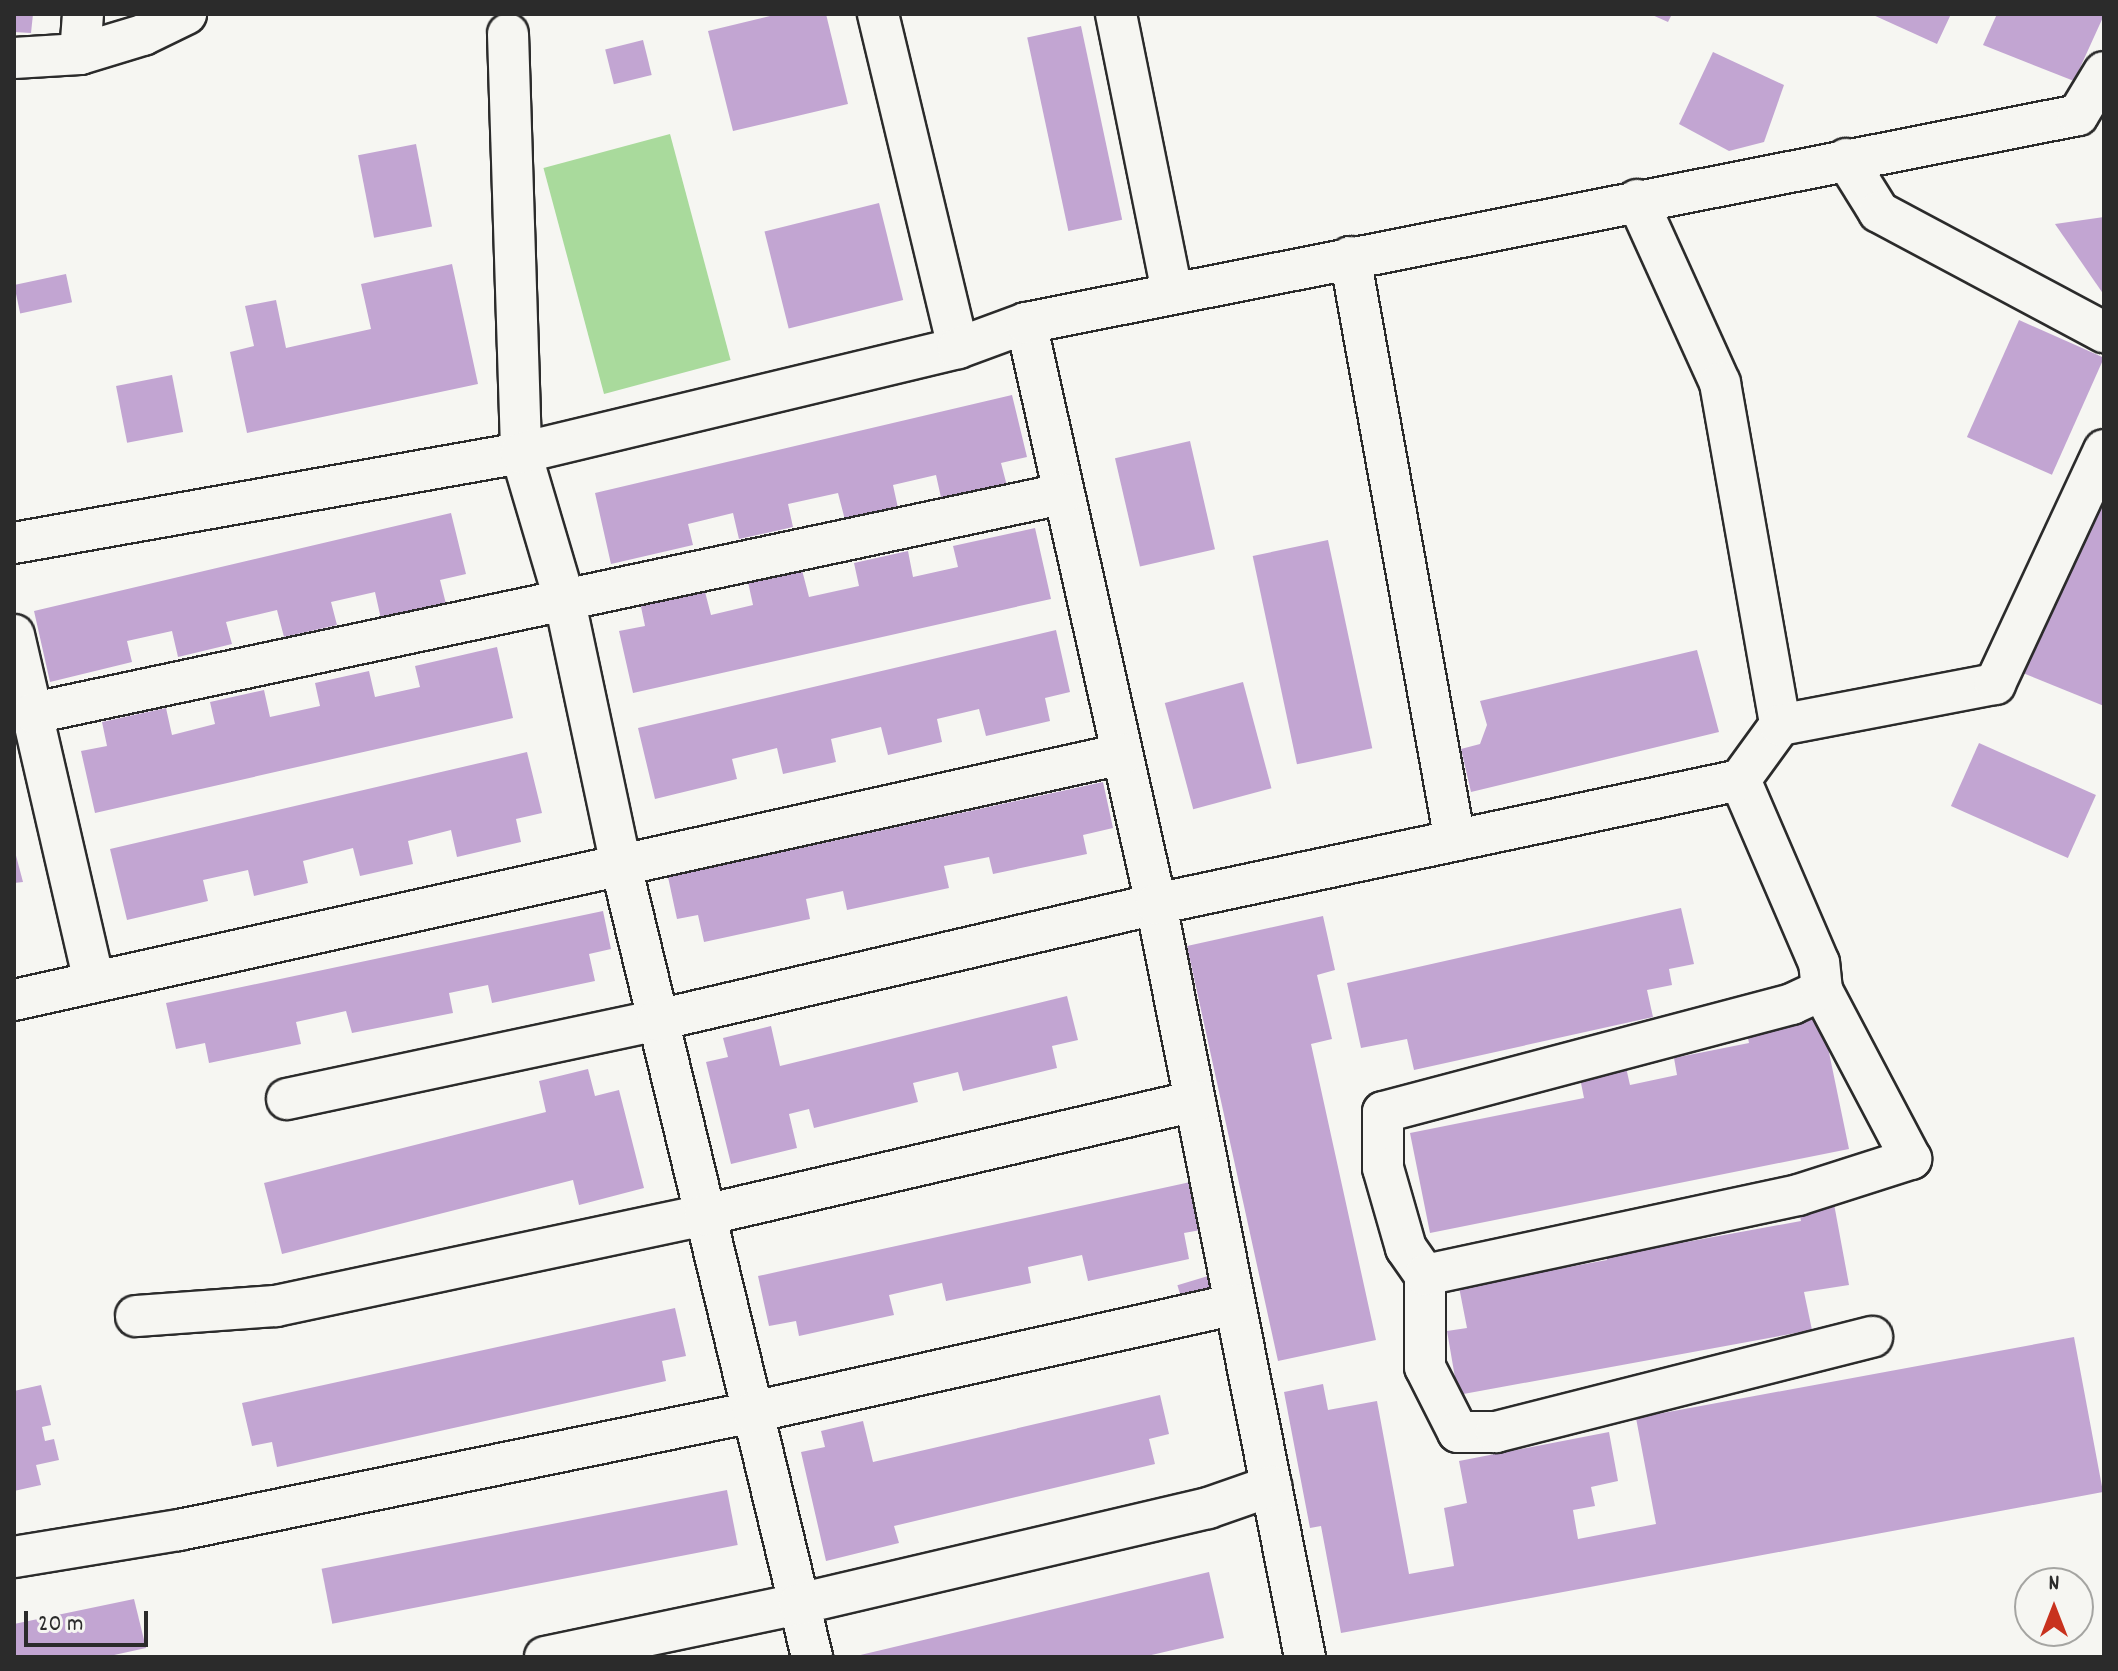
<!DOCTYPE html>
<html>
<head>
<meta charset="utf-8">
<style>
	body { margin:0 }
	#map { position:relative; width:2118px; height:1671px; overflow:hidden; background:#f6f6f2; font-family:Dekko,sans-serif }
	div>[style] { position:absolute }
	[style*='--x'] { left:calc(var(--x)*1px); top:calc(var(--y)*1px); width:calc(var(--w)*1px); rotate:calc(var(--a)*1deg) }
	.green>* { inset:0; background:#a9da9c; transform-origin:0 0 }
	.building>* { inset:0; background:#c2a5d2; transform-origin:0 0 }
	.roads { filter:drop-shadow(2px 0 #2b2b2b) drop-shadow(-2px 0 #2b2b2b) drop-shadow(0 2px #2b2b2b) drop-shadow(0 -2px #2b2b2b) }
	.street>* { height:40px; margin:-20px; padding:0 20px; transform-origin:20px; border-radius:20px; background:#f6f6f2 }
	span { translate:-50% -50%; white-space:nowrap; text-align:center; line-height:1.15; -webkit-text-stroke:6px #f6f6f2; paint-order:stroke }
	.frame { position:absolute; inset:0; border:16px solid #2b2b2b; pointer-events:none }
	.north { position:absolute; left:2014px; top:1567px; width:80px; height:80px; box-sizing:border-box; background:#f6f6f2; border:2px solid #a5a5a2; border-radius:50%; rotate:0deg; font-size:22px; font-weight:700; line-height:32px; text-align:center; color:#2b2b2b }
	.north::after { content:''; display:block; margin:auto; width:28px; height:36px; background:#c8321e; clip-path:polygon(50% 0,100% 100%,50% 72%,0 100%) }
	.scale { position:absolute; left:24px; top:1611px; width:124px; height:36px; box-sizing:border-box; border:4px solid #2b2b2b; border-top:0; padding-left:10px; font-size:24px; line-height:28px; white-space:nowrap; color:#2b2b2b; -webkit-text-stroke:6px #f6f6f2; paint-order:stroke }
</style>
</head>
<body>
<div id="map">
	<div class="green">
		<div style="left:670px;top:134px;width:234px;height:131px;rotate:75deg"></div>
	</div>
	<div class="building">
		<div style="clip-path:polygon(14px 14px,33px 14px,31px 33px,14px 32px)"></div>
		<div style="clip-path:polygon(778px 14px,826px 14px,848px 104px,733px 131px,708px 31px)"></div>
		<div style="clip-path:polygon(1650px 14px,1672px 14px,1668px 22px)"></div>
		<div style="clip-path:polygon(1871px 14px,1951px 14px,1937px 44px)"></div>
		<div style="clip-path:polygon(1997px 14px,2104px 14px,2104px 15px,2074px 81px,1983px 45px)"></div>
		<div style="left:1081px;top:26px;width:198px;height:55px;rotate:78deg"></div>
		<div style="left:643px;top:40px;width:36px;height:39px;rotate:76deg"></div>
		<div style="clip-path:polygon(1713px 52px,1784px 85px,1764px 142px,1729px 151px,1679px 124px)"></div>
		<div style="left:416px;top:144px;width:84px;height:59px;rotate:79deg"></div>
		<div style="left:879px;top:203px;width:100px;height:118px;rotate:76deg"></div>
		<div style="clip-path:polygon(2104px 217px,2104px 295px,2055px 224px)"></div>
		<div style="clip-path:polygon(452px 264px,478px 384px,247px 433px,230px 352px,254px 346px,245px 306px,276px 300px,286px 348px,371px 329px,361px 284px)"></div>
		<div style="left:66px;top:274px;width:29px;height:53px;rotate:78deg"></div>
		<div style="left:2019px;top:320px;width:93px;height:128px;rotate:24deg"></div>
		<div style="left:172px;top:375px;width:58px;height:57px;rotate:79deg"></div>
		<div style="clip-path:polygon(1012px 395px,1027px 457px,1001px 463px,1007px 486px,942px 502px,936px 475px,893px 485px,898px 508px,845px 520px,838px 493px,788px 504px,793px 527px,739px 539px,733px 513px,688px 524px,693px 545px,611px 564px,595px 493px)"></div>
		<div style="left:1190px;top:441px;width:111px;height:77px;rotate:77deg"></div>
		<div style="clip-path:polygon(2104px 446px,2104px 706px,2013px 669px)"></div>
		<div style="clip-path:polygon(451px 513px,466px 574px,440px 580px,446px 604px,381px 619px,375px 592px,331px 602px,337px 625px,284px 637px,277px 610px,226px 622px,232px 644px,178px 657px,172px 631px,127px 641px,132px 662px,50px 682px,34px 611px)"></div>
		<div style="clip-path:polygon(1035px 528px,1051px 599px,633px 693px,619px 631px,645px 626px,640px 602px,704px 588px,711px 615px,753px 605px,748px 582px,802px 570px,809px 597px,859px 586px,854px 563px,908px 551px,913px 577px,958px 567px,953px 546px)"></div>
		<div style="left:1328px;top:540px;width:213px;height:77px;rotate:78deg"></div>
		<div style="clip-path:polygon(1056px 630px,1070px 692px,1045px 698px,1050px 721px,986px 736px,979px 709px,937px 719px,942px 742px,888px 755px,881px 727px,831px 739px,836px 762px,783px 774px,777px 748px,732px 759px,737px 779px,655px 799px,638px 728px)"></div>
		<div style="clip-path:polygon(497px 647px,513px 718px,95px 813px,81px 751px,107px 746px,102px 722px,166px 708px,172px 735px,215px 724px,210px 702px,264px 690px,270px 717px,320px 706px,315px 683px,369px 671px,375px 697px,420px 687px,415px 666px)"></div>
		<div style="clip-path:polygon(1697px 650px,1719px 732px,1471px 792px,1461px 749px,1480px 744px,1487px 725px,1480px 701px)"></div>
		<div style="left:1243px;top:682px;width:110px;height:81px;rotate:75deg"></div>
		<div style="left:1979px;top:743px;width:128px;height:69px;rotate:24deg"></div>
		<div style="clip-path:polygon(527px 752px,542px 813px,516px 819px,521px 842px,457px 857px,451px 830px,408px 841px,413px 864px,360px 876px,353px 848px,303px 861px,308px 883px,254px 896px,248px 870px,203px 880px,208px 901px,127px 920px,110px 849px)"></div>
		<div style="clip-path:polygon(1103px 782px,1113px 828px,1083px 835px,1087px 854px,993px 874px,989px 857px,944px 866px,949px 888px,847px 910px,843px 891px,806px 899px,810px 919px,704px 942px,698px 915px,677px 919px,668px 877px)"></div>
		<div style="clip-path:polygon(14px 848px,23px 882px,14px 883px)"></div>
		<div style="clip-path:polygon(1681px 908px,1694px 964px,1669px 969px,1672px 985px,1647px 990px,1653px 1017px,1414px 1070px,1407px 1039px,1361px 1048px,1347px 983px)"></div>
		<div style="clip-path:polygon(603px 911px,611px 949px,589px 954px,595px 981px,492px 1003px,488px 985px,449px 993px,453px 1013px,352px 1033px,346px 1011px,296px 1022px,301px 1044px,209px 1063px,205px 1043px,176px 1049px,166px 1003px)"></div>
		<div style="clip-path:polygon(1323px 916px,1335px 970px,1317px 975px,1332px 1039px,1311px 1044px,1376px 1340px,1278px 1361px,1187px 946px)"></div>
		<div style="clip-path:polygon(1067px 996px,1078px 1040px,1052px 1046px,1057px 1068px,963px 1091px,958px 1072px,913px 1083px,918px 1102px,814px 1128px,809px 1109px,789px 1114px,797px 1148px,731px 1164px,706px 1062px,728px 1057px,723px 1038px,771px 1026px,780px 1066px)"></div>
		<div style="clip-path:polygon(1819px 1004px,1849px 1149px,1430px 1233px,1410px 1133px,1584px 1098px,1577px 1063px,1623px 1054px,1630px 1085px,1677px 1075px,1674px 1058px,1749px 1043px,1744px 1019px)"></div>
		<div style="clip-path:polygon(588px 1069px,595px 1096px,619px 1090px,644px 1188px,579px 1205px,573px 1180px,282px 1254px,264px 1183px,546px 1112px,539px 1081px)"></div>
		<div style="clip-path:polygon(1195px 1181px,1206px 1229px,1184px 1233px,1189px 1259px,1088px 1281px,1082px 1255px,1028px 1267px,1031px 1283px,946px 1301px,942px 1283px,889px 1295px,894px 1315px,799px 1336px,796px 1321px,769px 1326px,758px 1276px)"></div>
		<div style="clip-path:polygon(1832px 1193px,1849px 1285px,1804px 1292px,1812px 1330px,1458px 1395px,1447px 1331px,1467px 1328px,1459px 1287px,1607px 1260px,1602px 1234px,1655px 1225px,1659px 1247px,1801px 1221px,1797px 1199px)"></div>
		<div style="left:1208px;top:1276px;width:38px;height:32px;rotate:73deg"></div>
		<div style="clip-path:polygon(675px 1308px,686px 1356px,662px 1361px,666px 1381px,277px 1467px,272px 1442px,252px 1446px,242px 1403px)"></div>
		<div style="clip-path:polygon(2074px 1337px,2103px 1492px,1341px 1633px,1321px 1526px,1310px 1528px,1284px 1392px,1323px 1384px,1328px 1410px,1377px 1401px,1409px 1574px,1454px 1566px,1444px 1508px,1467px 1503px,1459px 1461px,1609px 1432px,1618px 1481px,1591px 1487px,1595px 1506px,1573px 1510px,1578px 1539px,1656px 1524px,1636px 1418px)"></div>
		<div style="clip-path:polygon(41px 1385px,51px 1425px,42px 1427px,45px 1441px,54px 1439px,59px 1460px,36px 1465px,41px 1485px,14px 1491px,14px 1391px)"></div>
		<div style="clip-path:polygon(1160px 1395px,1169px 1434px,1149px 1439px,1155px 1464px,894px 1526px,899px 1543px,826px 1561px,801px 1452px,825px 1447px,821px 1431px,863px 1421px,873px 1462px)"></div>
		<div style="left:727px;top:1490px;width:56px;height:413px;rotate:79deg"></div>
		<div style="clip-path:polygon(1209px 1572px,1224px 1638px,1143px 1657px,852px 1657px)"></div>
		<div style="clip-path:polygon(134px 1599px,146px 1648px,105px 1657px,14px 1657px,14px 1624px)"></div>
	</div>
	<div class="roads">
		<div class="street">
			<div style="--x:878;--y:14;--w:343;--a:76.5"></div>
			<div style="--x:1116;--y:14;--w:283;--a:78.6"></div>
			<div style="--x:508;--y:34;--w:419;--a:88.2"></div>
			<div style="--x:521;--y:453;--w:155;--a:73.5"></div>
			<div style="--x:565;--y:602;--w:270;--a:78"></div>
			<div style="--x:621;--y:866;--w:814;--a:76.42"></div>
			<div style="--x:80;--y:54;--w:40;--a:-85.7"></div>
			<div style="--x:14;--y:58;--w:66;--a:-3.5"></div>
			<div style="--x:80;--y:54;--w:66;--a:-16.8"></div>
			<div style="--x:143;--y:35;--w:48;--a:-26"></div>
			<div style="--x:1846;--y:159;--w:62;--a:58.1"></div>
			<div style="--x:1879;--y:212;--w:255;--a:28.1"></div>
			<div style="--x:1637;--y:200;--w:201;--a:65.6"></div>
			<div style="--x:1720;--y:383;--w:347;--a:80"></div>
			<div style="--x:1350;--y:257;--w:593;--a:79.81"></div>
			<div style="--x:1026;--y:323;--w:595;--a:77.39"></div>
			<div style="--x:1156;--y:904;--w:768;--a:78.81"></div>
			<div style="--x:14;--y:543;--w:515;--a:-10.07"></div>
			<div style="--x:521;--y:453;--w:449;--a:-13.5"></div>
			<div style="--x:958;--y:348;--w:72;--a:-20.2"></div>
			<div style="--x:1026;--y:323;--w:1072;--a:-11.18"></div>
			<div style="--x:2078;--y:115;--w:50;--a:-58.8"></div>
			<div style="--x:14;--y:635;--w:356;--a:77"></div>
			<div style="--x:34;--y:713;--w:1051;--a:-12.03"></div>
			<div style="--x:1822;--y:990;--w:33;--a:155"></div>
			<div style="--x:1792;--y:1004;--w:423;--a:165.2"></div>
			<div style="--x:1383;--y:1112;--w:56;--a:90"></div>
			<div style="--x:1383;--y:1168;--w:83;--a:74"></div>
			<div style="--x:1406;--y:1248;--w:33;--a:55"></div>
			<div style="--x:1425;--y:1275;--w:92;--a:90"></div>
			<div style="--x:1425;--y:1367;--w:73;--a:63.1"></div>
			<div style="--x:1458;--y:1432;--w:38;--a:0"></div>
			<div style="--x:1496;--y:1432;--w:388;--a:-14.2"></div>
			<div style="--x:14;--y:1000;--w:1135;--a:-12.52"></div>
			<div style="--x:287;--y:1099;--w:379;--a:-12"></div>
			<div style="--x:658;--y:1020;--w:511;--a:-13.11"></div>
			<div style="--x:1156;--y:904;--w:597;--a:-11.99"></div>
			<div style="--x:1425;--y:1275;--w:381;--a:-12.1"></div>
			<div style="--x:1798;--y:1195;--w:119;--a:-17.7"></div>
			<div style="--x:1911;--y:1159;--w:191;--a:-117.8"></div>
			<div style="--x:1822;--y:990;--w:27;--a:-96"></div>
			<div style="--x:1819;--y:963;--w:199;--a:-113.3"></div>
			<div style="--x:1740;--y:780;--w:68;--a:-54"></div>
			<div style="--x:1780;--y:725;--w:219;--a:-10.8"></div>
			<div style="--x:1995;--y:684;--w:258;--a:-65"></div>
			<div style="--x:136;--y:1316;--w:140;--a:-4.1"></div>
			<div style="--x:276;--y:1306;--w:439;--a:-12"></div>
			<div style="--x:705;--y:1215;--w:503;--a:-13.1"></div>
			<div style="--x:14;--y:1557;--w:167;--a:-9.3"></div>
			<div style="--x:179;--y:1530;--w:586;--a:-11.62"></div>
			<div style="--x:753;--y:1412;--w:494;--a:-12.6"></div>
			<div style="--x:545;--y:1657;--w:259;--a:-11.8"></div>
			<div style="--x:799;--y:1604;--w:420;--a:-13.2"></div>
			<div style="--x:1208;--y:1508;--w:67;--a:-19.2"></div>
		</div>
	</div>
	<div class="frame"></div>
	<div class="north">N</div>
	<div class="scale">20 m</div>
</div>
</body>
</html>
